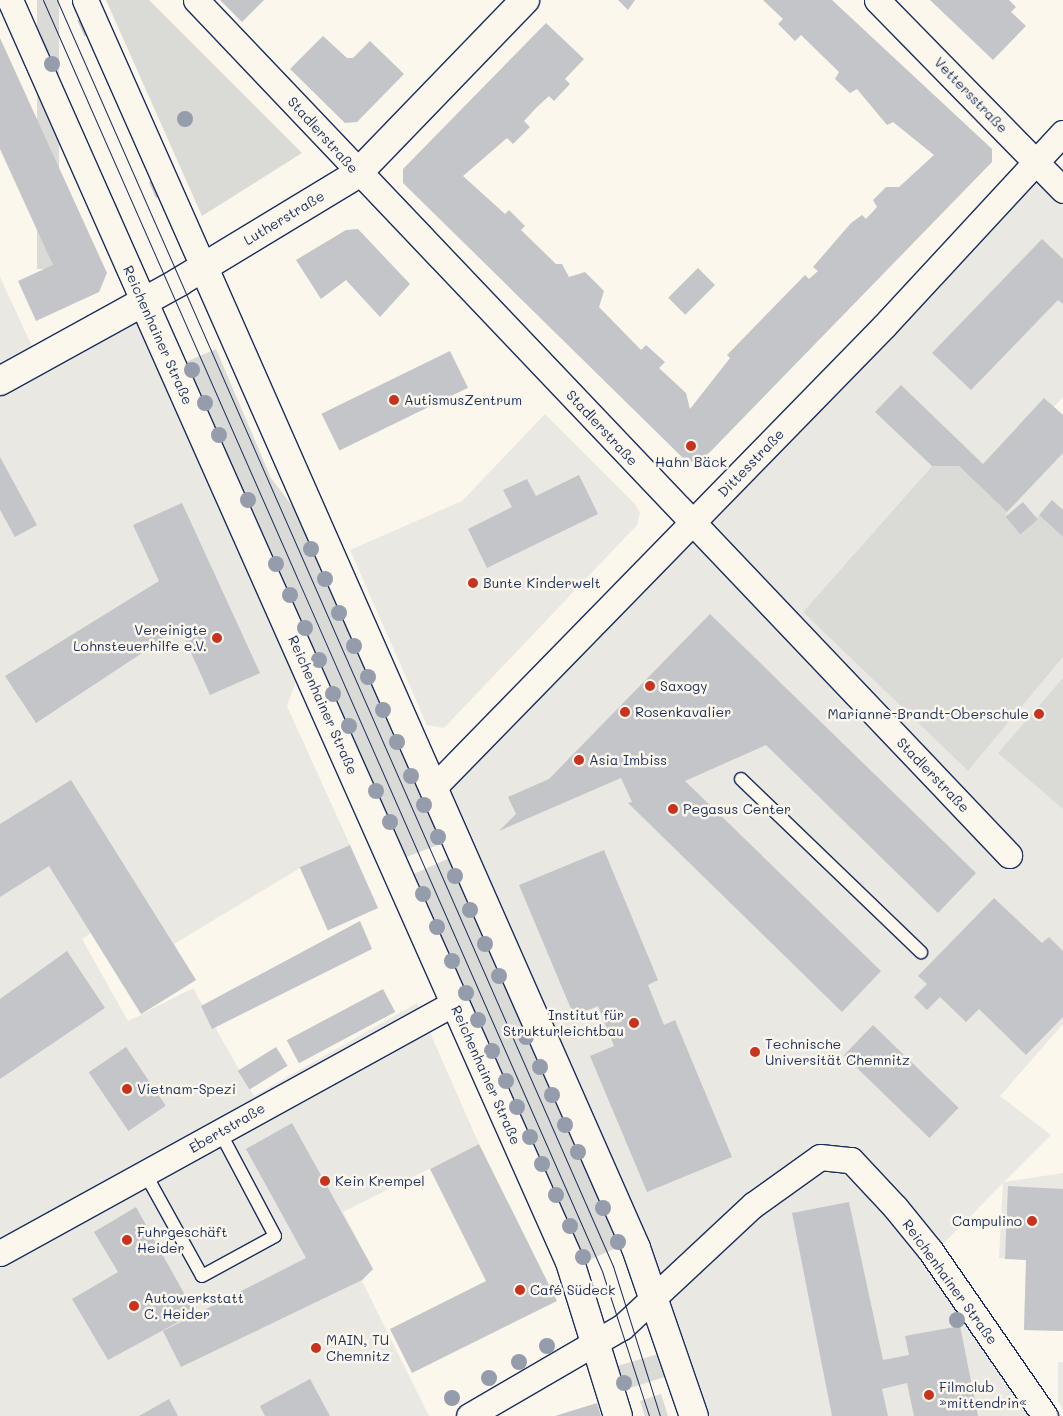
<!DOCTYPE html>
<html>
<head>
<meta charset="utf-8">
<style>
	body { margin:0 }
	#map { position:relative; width:1063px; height:1416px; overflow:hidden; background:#fbf7ec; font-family:Mali,sans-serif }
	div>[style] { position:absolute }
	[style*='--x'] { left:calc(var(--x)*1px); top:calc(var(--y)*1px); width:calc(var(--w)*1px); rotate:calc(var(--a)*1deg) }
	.built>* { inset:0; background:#eae8e2 }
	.green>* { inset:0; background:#dadad7; transform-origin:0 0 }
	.building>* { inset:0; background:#c3c5c9; transform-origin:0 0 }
	.roads { filter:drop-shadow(1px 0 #1b2f5e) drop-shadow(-1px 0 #1b2f5e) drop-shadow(0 1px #1b2f5e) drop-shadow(0 -1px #1b2f5e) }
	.lane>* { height:12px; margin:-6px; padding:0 6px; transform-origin:6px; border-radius:6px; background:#fbf7ec }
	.street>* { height:25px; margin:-12.5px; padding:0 12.5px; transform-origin:12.5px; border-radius:12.5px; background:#fbf7ec }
	.secondary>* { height:28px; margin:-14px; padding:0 14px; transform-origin:14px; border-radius:14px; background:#fbf7ec }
	.tram>* { height:1px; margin:-0.5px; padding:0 0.5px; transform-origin:0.5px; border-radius:0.5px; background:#1b2f5e }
	.trees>* { width:16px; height:16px; margin:-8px; border-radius:50%; background:#959cab }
	.dots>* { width:14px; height:14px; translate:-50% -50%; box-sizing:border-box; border:2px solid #fbf7ec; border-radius:50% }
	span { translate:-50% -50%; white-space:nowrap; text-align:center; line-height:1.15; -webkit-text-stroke:5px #fbf7ec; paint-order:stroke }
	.street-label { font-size:14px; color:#1b2f5e }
	.poi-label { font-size:14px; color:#1b2f5e }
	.left { translate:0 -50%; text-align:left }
	.right { translate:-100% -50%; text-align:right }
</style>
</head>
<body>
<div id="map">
	<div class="built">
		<div style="clip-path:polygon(1035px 162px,1063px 190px,1063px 397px,1054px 407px,1063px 415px,1063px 537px,1039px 515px,1019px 535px,932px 466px,803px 612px,968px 771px,1063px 657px,1063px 1024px,1000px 1096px,1051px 1135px,1004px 1182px,1063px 1173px,1063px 1331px,1024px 1330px,1026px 1260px,999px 1258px,1003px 1183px,940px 1247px,1051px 1416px,702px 1416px,471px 859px,444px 777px)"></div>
		<div style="clip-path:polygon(evenodd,0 277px,37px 357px,144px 303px,299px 673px,287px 706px,350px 845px,300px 868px,174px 944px,196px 980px,142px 1014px,193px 988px,254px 1096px,417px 1003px,479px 1144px,343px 1212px,373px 1269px,362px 1281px,429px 1416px,0 1416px,0 277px,91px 933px,141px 1014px,141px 1015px,128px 1021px,82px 939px,91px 933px)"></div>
		<div style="clip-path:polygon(545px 414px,635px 504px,640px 513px,637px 525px,444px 728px,427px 725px,350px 550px,462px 501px)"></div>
		<div style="clip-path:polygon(1058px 1362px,1063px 1362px,1063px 1409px,1058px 1402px)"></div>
	</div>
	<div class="green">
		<div style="left:37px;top:0;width:22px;height:269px"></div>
		<div style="clip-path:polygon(106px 0,149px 0,302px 153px,202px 216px)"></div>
		<div style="clip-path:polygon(216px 349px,271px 478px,306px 524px,446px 842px,401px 859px,181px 364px)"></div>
		<div style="clip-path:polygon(932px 466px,959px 466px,1007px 512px,1005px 517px,1020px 534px,1039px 515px,1063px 537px,1063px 657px,968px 771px,803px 612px)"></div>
		<div style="clip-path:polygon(1063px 678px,1063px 809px,998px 753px)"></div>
		<div style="left:452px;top:857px;width:424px;height:47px;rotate:66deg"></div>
		<div style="clip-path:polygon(662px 1353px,671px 1375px,621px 1391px,617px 1366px)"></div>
		<div style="clip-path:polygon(661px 1394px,668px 1416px,645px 1416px,640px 1401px)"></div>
	</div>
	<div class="building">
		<div style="clip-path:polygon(220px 0,264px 0,242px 22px)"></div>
		<div style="clip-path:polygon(618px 0,635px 0,628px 10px)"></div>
		<div style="clip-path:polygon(763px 0,832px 0,992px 149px,992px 162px,711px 451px,700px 461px,687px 462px,403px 183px,403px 169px,546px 23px,584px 59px,565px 79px,570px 84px,554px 101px,549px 96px,537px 107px,524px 121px,530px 127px,513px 144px,507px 138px,463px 176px,505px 214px,509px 210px,525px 226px,521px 230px,556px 264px,562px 264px,569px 277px,585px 272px,604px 291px,599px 307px,641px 350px,646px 345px,665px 362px,659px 368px,686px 393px,690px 409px,730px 358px,727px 355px,805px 275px,809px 279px,818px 271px,813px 267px,851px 223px,862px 215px,866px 219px,877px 207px,873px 200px,886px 187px,899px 187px,934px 155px,893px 122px,887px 125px,857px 89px,850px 93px,835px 79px,839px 72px,801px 35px,795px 41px,778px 24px,783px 19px)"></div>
		<div style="clip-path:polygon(930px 0,1009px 0,1016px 7px,1011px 12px,1026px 26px,993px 60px)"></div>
		<div style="left:83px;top:18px;width:17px;height:6px;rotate:66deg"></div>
		<div style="left:42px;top:36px;width:17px;height:6px;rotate:66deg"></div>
		<div style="clip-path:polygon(323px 36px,347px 58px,353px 58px,370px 41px,404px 74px,357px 122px,345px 123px,290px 69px)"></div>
		<div style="clip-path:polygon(0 38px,107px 273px,99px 292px,36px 321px,18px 281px,53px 265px,0 149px)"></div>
		<div style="clip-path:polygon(155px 180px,161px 195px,156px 198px,149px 182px)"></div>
		<div style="left:115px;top:202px;width:17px;height:6px;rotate:66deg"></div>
		<div style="clip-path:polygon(358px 229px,410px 284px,380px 317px,346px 280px,321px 299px,296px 260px,346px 230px)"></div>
		<div style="clip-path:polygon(1042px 239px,1063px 259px,1063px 304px,1058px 300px,971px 390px,932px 353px)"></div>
		<div style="left:698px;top:268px;width:24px;height:42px;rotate:45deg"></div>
		<div style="left:450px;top:351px;width:41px;height:143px;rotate:64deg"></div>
		<div style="clip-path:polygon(901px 385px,983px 464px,1044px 398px,1063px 415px,1063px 453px,1007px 512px,959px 466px,932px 466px,875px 412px)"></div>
		<div style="clip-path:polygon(0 457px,37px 525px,15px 537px,0 510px)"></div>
		<div style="clip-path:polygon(579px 475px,598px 514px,487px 568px,468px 529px,512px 507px,503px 490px,527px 479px,536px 496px)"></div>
		<div style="clip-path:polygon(1052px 500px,1063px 510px,1063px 537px,1039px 515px)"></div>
		<div style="left:1023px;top:502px;width:23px;height:23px;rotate:50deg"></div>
		<div style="clip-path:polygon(182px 503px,260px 673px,210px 695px,180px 628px,36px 723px,5px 676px,159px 581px,133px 525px)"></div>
		<div style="clip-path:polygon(710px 614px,976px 873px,938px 913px,766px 745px,685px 781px,881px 971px,842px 1012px,628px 803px,632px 802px,621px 778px,499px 831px,516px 814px,508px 797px,549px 779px)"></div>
		<div style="clip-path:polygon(71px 780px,196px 980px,141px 1014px,49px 866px,0 897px,0 824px)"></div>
		<div style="left:350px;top:845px;width:69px;height:55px;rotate:66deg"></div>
		<div style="clip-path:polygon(604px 850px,658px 980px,648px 985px,664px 1025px,675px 1020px,732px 1157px,647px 1192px,590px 1056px,614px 1046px,598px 1006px,574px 1016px,519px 885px)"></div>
		<div style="clip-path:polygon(994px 898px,1042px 943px,1049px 937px,1063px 951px,1063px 1017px,1026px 1055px,979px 1009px,966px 1022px,940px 997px,927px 1010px,914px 997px,927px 984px,918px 976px)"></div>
		<div style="clip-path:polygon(360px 921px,372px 949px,212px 1029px,201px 1006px)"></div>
		<div style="clip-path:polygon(67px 951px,105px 1008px,0 1079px,0 999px)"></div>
		<div style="left:383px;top:989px;width:26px;height:109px;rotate:62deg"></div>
		<div style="left:873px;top:1025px;width:119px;height:42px;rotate:44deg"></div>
		<div style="left:126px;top:1047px;width:71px;height:45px;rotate:56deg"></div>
		<div style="left:276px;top:1047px;width:22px;height:45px;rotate:58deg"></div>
		<div style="clip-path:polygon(292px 1123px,373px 1269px,362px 1280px,181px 1367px,163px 1331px,306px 1258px,246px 1149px)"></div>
		<div style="clip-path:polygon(479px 1144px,557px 1301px,412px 1373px,390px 1329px,486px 1281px,430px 1169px)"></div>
		<div style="clip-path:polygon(1008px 1186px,1063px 1189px,1063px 1331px,1024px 1330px,1026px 1260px,1005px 1259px)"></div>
		<div style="clip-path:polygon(849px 1202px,883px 1360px,909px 1355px,905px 1336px,960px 1326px,978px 1416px,914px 1416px,907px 1383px,882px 1389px,888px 1416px,832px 1416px,792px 1213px)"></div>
		<div style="clip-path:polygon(136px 1207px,195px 1313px,108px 1360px,72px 1299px,118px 1272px,94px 1232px)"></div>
		<div style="clip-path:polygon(310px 1379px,330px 1416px,265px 1416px,260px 1406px)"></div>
		<div style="clip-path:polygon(169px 1399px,178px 1416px,139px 1416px)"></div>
		<div style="clip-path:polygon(597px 1403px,601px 1416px,555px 1416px)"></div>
	</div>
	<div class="roads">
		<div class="lane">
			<div style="--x:741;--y:779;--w:250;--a:43.9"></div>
			<div style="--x:146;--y:1175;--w:115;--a:61"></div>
			<div style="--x:202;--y:1276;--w:83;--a:-28.7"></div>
			<div style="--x:275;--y:1236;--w:118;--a:-117.9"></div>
		</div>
		<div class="street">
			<div style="--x:10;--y:0;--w:331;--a:66.1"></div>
			<div style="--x:85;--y:0;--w:293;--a:66.1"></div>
			<div style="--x:196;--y:0;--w:1180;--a:46.44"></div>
			<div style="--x:877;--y:0;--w:266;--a:45.6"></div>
			<div style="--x:433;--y:788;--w:646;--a:-45.69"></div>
			<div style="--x:884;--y:326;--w:263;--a:-47.2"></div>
			<div style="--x:0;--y:1253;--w:518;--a:-28.84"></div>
			<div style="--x:469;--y:1416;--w:177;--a:-30.2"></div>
			<div style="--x:622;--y:1327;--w:179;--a:-43"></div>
			<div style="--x:753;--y:1205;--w:82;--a:-35.6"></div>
			<div style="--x:820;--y:1157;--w:31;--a:6"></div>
			<div style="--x:851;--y:1160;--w:64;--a:46.9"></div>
			<div style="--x:895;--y:1207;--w:55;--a:50.9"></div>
			<div style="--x:930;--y:1250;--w:202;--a:55.3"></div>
		</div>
		<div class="secondary">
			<div style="--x:204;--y:268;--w:1071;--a:66.21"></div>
			<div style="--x:636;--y:1248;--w:178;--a:71"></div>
			<div style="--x:144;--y:303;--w:1049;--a:66.05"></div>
			<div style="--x:570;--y:1262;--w:161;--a:72.7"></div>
			<div style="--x:0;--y:381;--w:205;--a:-28.9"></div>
			<div style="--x:179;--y:282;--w:208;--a:-31.2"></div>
			<div style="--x:357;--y:174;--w:242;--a:-46"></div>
		</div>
	</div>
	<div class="tram">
		<div style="--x:43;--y:0;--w:1388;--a:66.26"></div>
		<div style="--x:602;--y:1271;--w:152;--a:72"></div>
		<div style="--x:57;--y:0;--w:1383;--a:66.29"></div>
		<div style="--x:613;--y:1266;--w:157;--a:72.6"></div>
	</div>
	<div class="trees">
		<div style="left:52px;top:64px"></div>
		<div style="left:185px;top:119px"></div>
		<div style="left:192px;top:370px"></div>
		<div style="left:205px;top:403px"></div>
		<div style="left:219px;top:435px"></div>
		<div style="left:248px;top:500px"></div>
		<div style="left:311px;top:549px"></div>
		<div style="left:276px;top:564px"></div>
		<div style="left:325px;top:579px"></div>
		<div style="left:290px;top:595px"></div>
		<div style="left:339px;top:613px"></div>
		<div style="left:305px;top:628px"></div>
		<div style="left:354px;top:646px"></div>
		<div style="left:319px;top:660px"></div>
		<div style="left:368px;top:677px"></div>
		<div style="left:333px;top:694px"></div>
		<div style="left:383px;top:710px"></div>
		<div style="left:349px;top:726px"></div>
		<div style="left:397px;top:742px"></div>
		<div style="left:411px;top:776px"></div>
		<div style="left:376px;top:791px"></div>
		<div style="left:424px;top:805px"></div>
		<div style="left:390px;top:822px"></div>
		<div style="left:438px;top:837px"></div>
		<div style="left:455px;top:876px"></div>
		<div style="left:423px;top:894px"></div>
		<div style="left:470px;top:910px"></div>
		<div style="left:437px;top:927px"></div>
		<div style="left:485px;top:944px"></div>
		<div style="left:452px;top:961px"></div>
		<div style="left:499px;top:976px"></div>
		<div style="left:466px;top:993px"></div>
		<div style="left:478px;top:1020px"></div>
		<div style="left:526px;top:1037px"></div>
		<div style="left:492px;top:1051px"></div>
		<div style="left:540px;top:1067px"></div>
		<div style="left:506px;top:1081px"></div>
		<div style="left:552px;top:1095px"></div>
		<div style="left:517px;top:1107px"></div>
		<div style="left:565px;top:1125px"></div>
		<div style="left:530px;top:1137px"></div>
		<div style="left:578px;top:1152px"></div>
		<div style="left:542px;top:1164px"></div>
		<div style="left:556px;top:1195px"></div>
		<div style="left:603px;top:1208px"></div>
		<div style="left:570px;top:1226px"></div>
		<div style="left:618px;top:1242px"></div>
		<div style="left:583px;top:1257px"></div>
		<div style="left:957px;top:1320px"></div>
		<div style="left:547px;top:1346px"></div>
		<div style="left:519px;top:1362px"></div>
		<div style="left:489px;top:1378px"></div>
		<div style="left:624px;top:1383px"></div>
		<div style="left:452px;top:1398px"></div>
	</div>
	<div class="dots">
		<div style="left:394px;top:400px;background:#c8321e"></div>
		<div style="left:691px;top:446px;background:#c8321e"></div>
		<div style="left:473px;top:583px;background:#c8321e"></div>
		<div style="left:217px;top:638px;background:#c8321e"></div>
		<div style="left:650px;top:686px;background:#c8321e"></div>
		<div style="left:625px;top:712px;background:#c8321e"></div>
		<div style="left:1039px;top:714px;background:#c8321e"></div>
		<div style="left:579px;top:760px;background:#c8321e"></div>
		<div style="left:673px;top:809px;background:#c8321e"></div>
		<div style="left:634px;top:1023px;background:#c8321e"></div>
		<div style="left:755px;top:1052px;background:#c8321e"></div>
		<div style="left:127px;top:1089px;background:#c8321e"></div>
		<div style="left:325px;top:1181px;background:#c8321e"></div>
		<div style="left:1032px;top:1221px;background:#c8321e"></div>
		<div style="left:127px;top:1240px;background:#c8321e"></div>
		<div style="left:520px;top:1290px;background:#c8321e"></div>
		<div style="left:134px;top:1306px;background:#c8321e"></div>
		<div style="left:316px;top:1348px;background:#c8321e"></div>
		<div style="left:929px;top:1395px;background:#c8321e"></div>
	</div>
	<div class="street-label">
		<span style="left:971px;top:95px;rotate:46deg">Vettersstraße</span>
		<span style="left:323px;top:135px;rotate:48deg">Stadlerstraße</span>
		<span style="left:284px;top:218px;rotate:-31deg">Lutherstraße</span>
		<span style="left:158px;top:335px;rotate:66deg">Reichenhainer Straße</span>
		<span style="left:602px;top:428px;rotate:47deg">Stadlerstraße</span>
		<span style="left:751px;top:463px;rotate:-46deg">Dittesstraße</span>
		<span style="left:323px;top:705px;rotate:66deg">Reichenhainer Straße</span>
		<span style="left:933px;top:775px;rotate:46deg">Stadlerstraße</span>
		<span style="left:486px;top:1075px;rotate:66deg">Reichenhainer Straße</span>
		<span style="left:227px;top:1128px;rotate:-30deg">Ebertstraße</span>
		<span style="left:950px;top:1282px;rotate:54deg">Reichenhainer Straße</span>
	</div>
	<div class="poi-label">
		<span class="left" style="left:404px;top:400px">AutismusZentrum</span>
		<span style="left:691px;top:462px">Hahn Bäck</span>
		<span class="left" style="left:483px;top:583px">Bunte Kinderwelt</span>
		<span class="right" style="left:207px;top:638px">Vereinigte<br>Lohnsteuerhilfe e.V.</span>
		<span class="left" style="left:660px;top:686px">Saxogy</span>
		<span class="left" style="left:635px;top:712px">Rosenkavalier</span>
		<span class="right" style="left:1029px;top:714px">Marianne-Brandt-Oberschule</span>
		<span class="left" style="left:589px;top:760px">Asia Imbiss</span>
		<span class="left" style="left:683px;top:809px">Pegasus Center</span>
		<span class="right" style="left:624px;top:1023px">Institut für<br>Strukturleichtbau</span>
		<span class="left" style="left:765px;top:1052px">Technische<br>Universität Chemnitz</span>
		<span class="left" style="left:137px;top:1089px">Vietnam-Spezi</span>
		<span class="left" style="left:335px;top:1181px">Kein Krempel</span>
		<span class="right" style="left:1022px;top:1221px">Campulino</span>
		<span class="left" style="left:137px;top:1240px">Fuhrgeschäft<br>Heider</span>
		<span class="left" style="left:530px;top:1290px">Café Südeck</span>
		<span class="left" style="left:144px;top:1306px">Autowerkstatt<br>C. Heider</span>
		<span class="left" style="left:326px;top:1348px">MAIN, TU<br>Chemnitz</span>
		<span class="left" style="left:939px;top:1395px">Filmclub<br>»mittendrin«</span>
	</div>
</div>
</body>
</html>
